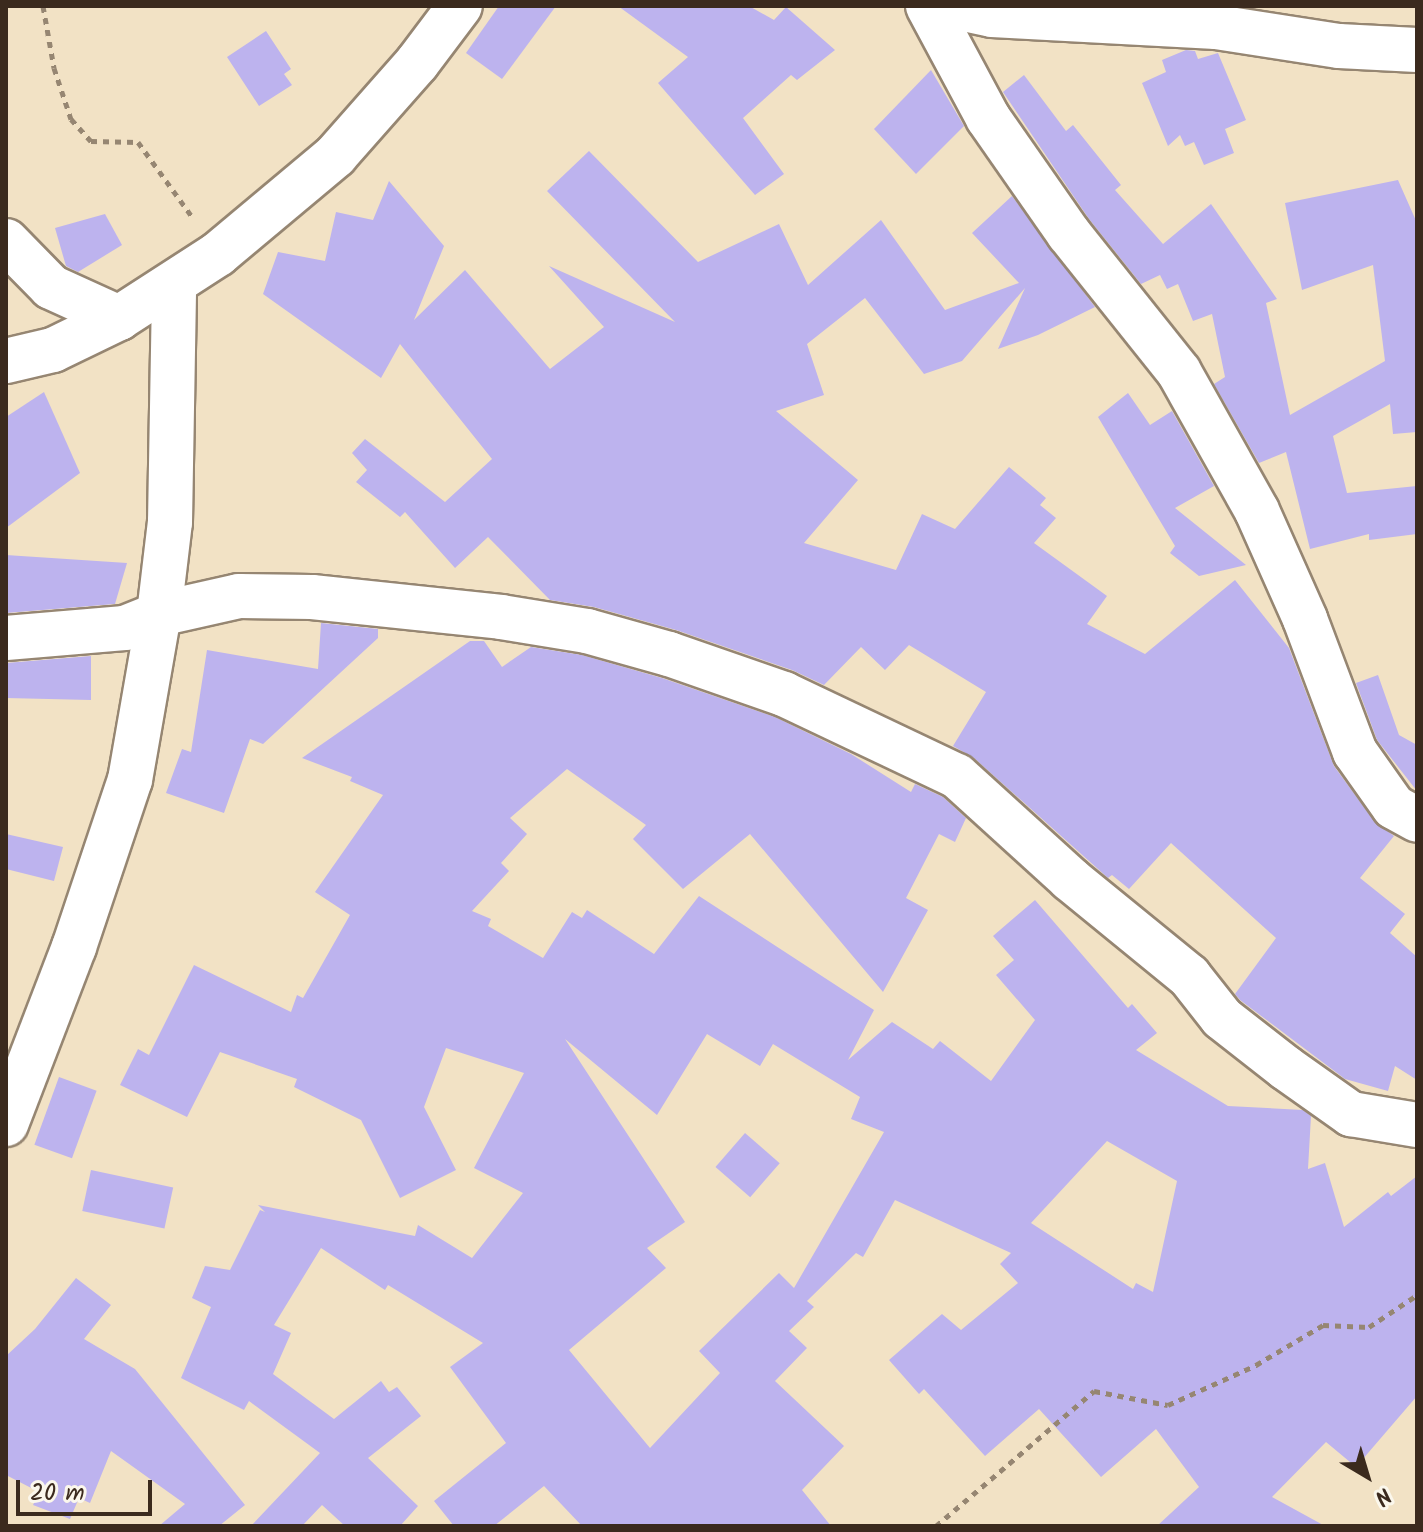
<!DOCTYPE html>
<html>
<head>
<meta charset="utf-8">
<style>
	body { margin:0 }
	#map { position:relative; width:1423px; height:1532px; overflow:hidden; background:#f2e2c5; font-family:Kalam,sans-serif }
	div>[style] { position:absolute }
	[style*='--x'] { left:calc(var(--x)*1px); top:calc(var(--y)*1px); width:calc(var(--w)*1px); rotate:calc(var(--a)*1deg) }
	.building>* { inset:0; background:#bdb3ee; transform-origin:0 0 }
	.path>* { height:5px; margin-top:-2.5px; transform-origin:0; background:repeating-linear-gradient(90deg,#968672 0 6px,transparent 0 12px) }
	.roads { filter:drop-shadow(2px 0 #968672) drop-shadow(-2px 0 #968672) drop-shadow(0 2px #968672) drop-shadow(0 -2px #968672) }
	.minor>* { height:44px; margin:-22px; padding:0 22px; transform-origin:22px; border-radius:22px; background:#fff }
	span { translate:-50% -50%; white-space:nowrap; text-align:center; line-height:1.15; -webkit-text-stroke:7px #fbf7ec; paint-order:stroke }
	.frame { position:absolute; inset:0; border:8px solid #3b2a1e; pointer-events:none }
	.north { position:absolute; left:1327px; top:1436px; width:80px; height:80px; -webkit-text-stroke:6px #fbf7ec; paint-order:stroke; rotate:142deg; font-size:22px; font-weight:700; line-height:32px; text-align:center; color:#3b2a1e }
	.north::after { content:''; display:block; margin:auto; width:28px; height:36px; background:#3b2a1e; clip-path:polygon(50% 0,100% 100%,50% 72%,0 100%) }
	.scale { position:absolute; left:16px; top:1480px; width:136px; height:36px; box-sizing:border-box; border:4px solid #3b2a1e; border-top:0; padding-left:10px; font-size:24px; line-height:28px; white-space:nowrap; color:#3b2a1e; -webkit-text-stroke:6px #fbf7ec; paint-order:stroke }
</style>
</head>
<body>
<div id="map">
	<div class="building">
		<div style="clip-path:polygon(499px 6px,556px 6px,502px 79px,466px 53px)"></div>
		<div style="clip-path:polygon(618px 6px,749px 6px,774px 20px,786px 7px,835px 50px,797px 80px,791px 75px,743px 118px,784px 174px,755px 195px,658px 83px,688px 57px)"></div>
		<div style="clip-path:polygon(266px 31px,291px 69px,284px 74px,292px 85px,259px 106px,227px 57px)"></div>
		<div style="clip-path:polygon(1186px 50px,1195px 51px,1198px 59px,1218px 53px,1246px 120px,1225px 129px,1234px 153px,1204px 165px,1194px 142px,1185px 146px,1180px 135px,1168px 146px,1142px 83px,1166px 72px,1162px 60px)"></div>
		<div style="clip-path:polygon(931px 70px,964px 126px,916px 174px,874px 129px)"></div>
		<div style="clip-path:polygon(1024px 75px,1066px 131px,1073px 125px,1121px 185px,1115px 190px,1163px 244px,1211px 204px,1277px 299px,1266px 303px,1290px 415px,1385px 361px,1373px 265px,1302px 290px,1285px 203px,1398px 180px,1417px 223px,1417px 432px,1393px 434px,1390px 404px,1333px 436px,1347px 493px,1417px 486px,1417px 534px,1369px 540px,1369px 534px,1310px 549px,1286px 452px,1259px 463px,1214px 384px,1225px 377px,1212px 314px,1193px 321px,1178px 284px,1167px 289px,1160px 275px,1141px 284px,1089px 219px,1003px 92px)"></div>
		<div style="clip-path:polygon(589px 151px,698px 262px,779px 224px,808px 285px,881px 220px,945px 310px,1019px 283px,972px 233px,1012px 196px,1095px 307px,1038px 335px,998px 349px,1025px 288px,962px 361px,924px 374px,865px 298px,807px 344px,824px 395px,776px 411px,858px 480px,804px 543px,896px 570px,922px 514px,955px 529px,1009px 467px,1046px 498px,1040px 505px,1056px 518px,1034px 543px,1107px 596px,1087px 624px,1145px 654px,1235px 580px,1289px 648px,1334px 766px,1374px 821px,1394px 836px,1360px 878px,1405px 914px,1390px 933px,1417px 957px,1417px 1080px,1395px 1066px,1388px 1091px,1345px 1079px,1240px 1000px,1235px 994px,1276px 938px,1171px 843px,1129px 889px,1112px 875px,1108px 878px,974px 758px,953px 746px,986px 692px,909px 645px,885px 670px,861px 647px,824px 685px,792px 670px,676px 630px,594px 607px,550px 600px,488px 537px,455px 568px,405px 512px,400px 517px,356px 482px,367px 470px,352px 453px,365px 439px,445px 502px,492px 459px,400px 344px,381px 378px,263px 294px,278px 252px,325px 261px,336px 212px,373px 220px,389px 181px,444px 246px,414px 320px,465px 270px,550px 369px,604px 327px,549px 266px,675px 322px,547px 191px)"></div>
		<div style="clip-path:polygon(105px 214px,122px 245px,78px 272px,66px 266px,55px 228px)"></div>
		<div style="clip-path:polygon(44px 392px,80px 473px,6px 528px,6px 417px)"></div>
		<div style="clip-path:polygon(1128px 393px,1150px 425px,1172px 411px,1214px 486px,1175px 508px,1246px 565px,1199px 576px,1170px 553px,1175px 546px,1098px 417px)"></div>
		<div style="clip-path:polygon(6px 555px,127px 563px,115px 604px,6px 613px)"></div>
		<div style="clip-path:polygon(321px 623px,378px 629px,378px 638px,263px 744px,250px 739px,224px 813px,166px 793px,182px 749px,191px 752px,207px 650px,318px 669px)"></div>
		<div style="clip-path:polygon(evenodd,470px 641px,484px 641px,502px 667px,531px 647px,582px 655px,662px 678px,775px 717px,851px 754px,911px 792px,915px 784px,943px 797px,966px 818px,955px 842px,939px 834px,906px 898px,928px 910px,883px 992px,750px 834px,683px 889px,633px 839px,646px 825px,567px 769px,510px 818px,527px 834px,501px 863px,509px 871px,472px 911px,491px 919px,488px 926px,543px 958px,572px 912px,582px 918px,587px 910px,654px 954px,699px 896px,874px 1010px,848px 1060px,892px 1022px,933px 1049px,940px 1041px,991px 1081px,1035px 1020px,996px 975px,1014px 960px,993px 936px,1035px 900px,1128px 1008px,1132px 1004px,1157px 1033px,1136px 1050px,1228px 1106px,1303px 1110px,1311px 1116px,1308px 1169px,1325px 1163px,1344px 1227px,1388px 1192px,1391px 1196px,1417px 1176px,1417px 1396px,1356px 1467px,1326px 1442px,1272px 1497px,1325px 1526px,1157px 1526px,1199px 1487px,1156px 1429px,1101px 1477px,1039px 1409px,985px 1456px,924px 1389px,919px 1394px,889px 1360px,942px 1314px,961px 1330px,1018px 1283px,1000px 1264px,1011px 1253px,895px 1200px,863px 1257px,856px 1253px,807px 1301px,814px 1307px,789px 1331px,807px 1348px,775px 1381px,844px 1446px,802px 1490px,831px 1526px,582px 1526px,544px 1486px,494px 1526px,454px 1526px,434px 1501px,506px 1443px,450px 1367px,483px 1343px,388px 1285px,385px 1290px,321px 1248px,274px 1325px,291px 1333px,273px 1374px,334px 1419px,381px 1381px,389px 1392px,397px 1387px,421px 1416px,368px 1458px,418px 1506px,400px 1526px,345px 1526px,322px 1505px,302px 1526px,251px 1526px,320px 1453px,249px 1401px,244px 1410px,181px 1378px,211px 1307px,192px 1298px,205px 1266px,230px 1270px,260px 1210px,265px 1212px,258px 1205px,415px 1236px,418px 1225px,472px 1258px,523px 1193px,474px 1168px,524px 1073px,446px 1048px,424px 1107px,456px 1170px,400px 1198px,361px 1120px,294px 1087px,297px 1079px,220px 1052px,187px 1117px,120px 1085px,138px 1049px,149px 1055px,194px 965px,291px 1012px,297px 995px,303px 998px,350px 915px,315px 892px,383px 795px,350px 781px,352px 777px,302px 758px,470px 641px,707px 1034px,760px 1066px,773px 1044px,860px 1097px,851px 1119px,884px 1132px,794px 1288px,779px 1273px,699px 1351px,720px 1373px,650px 1448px,569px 1350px,666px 1268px,647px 1248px,685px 1222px,565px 1039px,657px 1115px,707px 1034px,470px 641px,1107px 1141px,1177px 1181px,1153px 1292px,1136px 1283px,1133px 1289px,1031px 1223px,1107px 1141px)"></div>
		<div style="clip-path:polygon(91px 656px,91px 700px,6px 698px,6px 663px)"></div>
		<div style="clip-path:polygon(1378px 675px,1399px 735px,1417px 745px,1417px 791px,1377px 740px,1356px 683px)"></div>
		<div style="clip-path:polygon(6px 834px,63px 847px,54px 881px,6px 869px)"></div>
		<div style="left:59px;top:1077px;width:40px;height:72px;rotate:20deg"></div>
		<div style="left:745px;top:1133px;width:46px;height:45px;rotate:41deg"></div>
		<div style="left:91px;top:1170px;width:84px;height:42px;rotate:12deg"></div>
		<div style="clip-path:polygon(76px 1278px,111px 1305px,84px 1339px,135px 1369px,245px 1505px,219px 1526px,159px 1526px,185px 1504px,111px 1451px,90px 1503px,79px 1498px,70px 1519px,33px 1505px,39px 1492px,6px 1475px,6px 1356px,35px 1329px)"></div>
	</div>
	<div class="path">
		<div style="--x:43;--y:6;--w:63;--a:79.9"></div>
		<div style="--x:54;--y:68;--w:54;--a:71.6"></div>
		<div style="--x:71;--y:119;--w:30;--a:48"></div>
		<div style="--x:91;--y:141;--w:47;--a:1.2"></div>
		<div style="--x:138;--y:142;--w:94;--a:54.1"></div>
		<div style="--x:936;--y:1526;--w:208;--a:-40.5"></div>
		<div style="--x:1094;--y:1391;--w:75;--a:10.7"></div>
		<div style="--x:1168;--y:1405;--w:97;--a:-24.4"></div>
		<div style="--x:1256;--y:1365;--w:78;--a:-30.8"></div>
		<div style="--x:1323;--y:1325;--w:46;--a:2.5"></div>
		<div style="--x:1369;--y:1327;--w:58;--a:-33.7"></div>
	</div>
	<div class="roads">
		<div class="minor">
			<div style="--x:928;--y:6;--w:127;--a:61.8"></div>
			<div style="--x:988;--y:118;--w:141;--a:55.1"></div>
			<div style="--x:1069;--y:234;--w:176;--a:51.4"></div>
			<div style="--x:1179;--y:372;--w:159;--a:60.7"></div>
			<div style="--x:1257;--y:511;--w:118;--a:66"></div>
			<div style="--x:1305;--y:619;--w:142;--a:69.4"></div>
			<div style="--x:1355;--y:752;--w:67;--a:54.7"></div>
			<div style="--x:1394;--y:807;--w:26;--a:29"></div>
			<div style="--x:950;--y:6;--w:43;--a:12.1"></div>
			<div style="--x:992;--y:15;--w:224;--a:3.1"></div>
			<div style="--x:1216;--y:27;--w:124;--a:8.8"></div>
			<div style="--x:1339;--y:46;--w:78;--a:2.9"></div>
			<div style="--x:6;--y:241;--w:64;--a:45.6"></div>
			<div style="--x:51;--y:287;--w:75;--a:24.5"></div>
			<div style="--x:6;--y:361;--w:48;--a:-13.2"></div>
			<div style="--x:53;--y:350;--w:73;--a:-25.9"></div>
			<div style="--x:119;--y:318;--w:118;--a:-32.9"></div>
			<div style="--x:218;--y:254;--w:153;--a:-39.9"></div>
			<div style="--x:335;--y:156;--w:124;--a:-48.6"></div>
			<div style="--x:417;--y:63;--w:71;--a:-53"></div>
			<div style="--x:6;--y:638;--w:119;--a:-4.8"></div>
			<div style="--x:125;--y:628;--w:37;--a:-22"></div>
			<div style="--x:159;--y:614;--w:82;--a:-12.7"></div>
			<div style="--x:239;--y:596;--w:73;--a:0.8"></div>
			<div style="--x:312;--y:597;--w:190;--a:6"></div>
			<div style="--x:501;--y:617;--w:87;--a:9.2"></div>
			<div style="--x:587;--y:631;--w:85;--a:15.7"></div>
			<div style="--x:669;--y:654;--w:122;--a:19.2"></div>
			<div style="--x:784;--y:694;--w:191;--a:25.4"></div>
			<div style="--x:957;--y:776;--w:153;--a:42.3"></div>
			<div style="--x:1070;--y:879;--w:154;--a:39.2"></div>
			<div style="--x:1189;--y:976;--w:53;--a:51.8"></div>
			<div style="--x:1222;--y:1018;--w:81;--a:38"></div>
			<div style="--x:1286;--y:1068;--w:80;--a:35.3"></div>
			<div style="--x:1351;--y:1114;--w:67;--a:9.5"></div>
			<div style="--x:6;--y:1124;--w:190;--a:-69"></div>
			<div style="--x:74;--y:947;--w:176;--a:-71.5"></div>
			<div style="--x:130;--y:780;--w:169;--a:-80.1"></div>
			<div style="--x:159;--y:614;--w:93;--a:-83.2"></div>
			<div style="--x:170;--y:522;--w:236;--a:-89"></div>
		</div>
	</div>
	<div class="frame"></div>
	<div class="north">N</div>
	<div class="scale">20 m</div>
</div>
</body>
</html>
